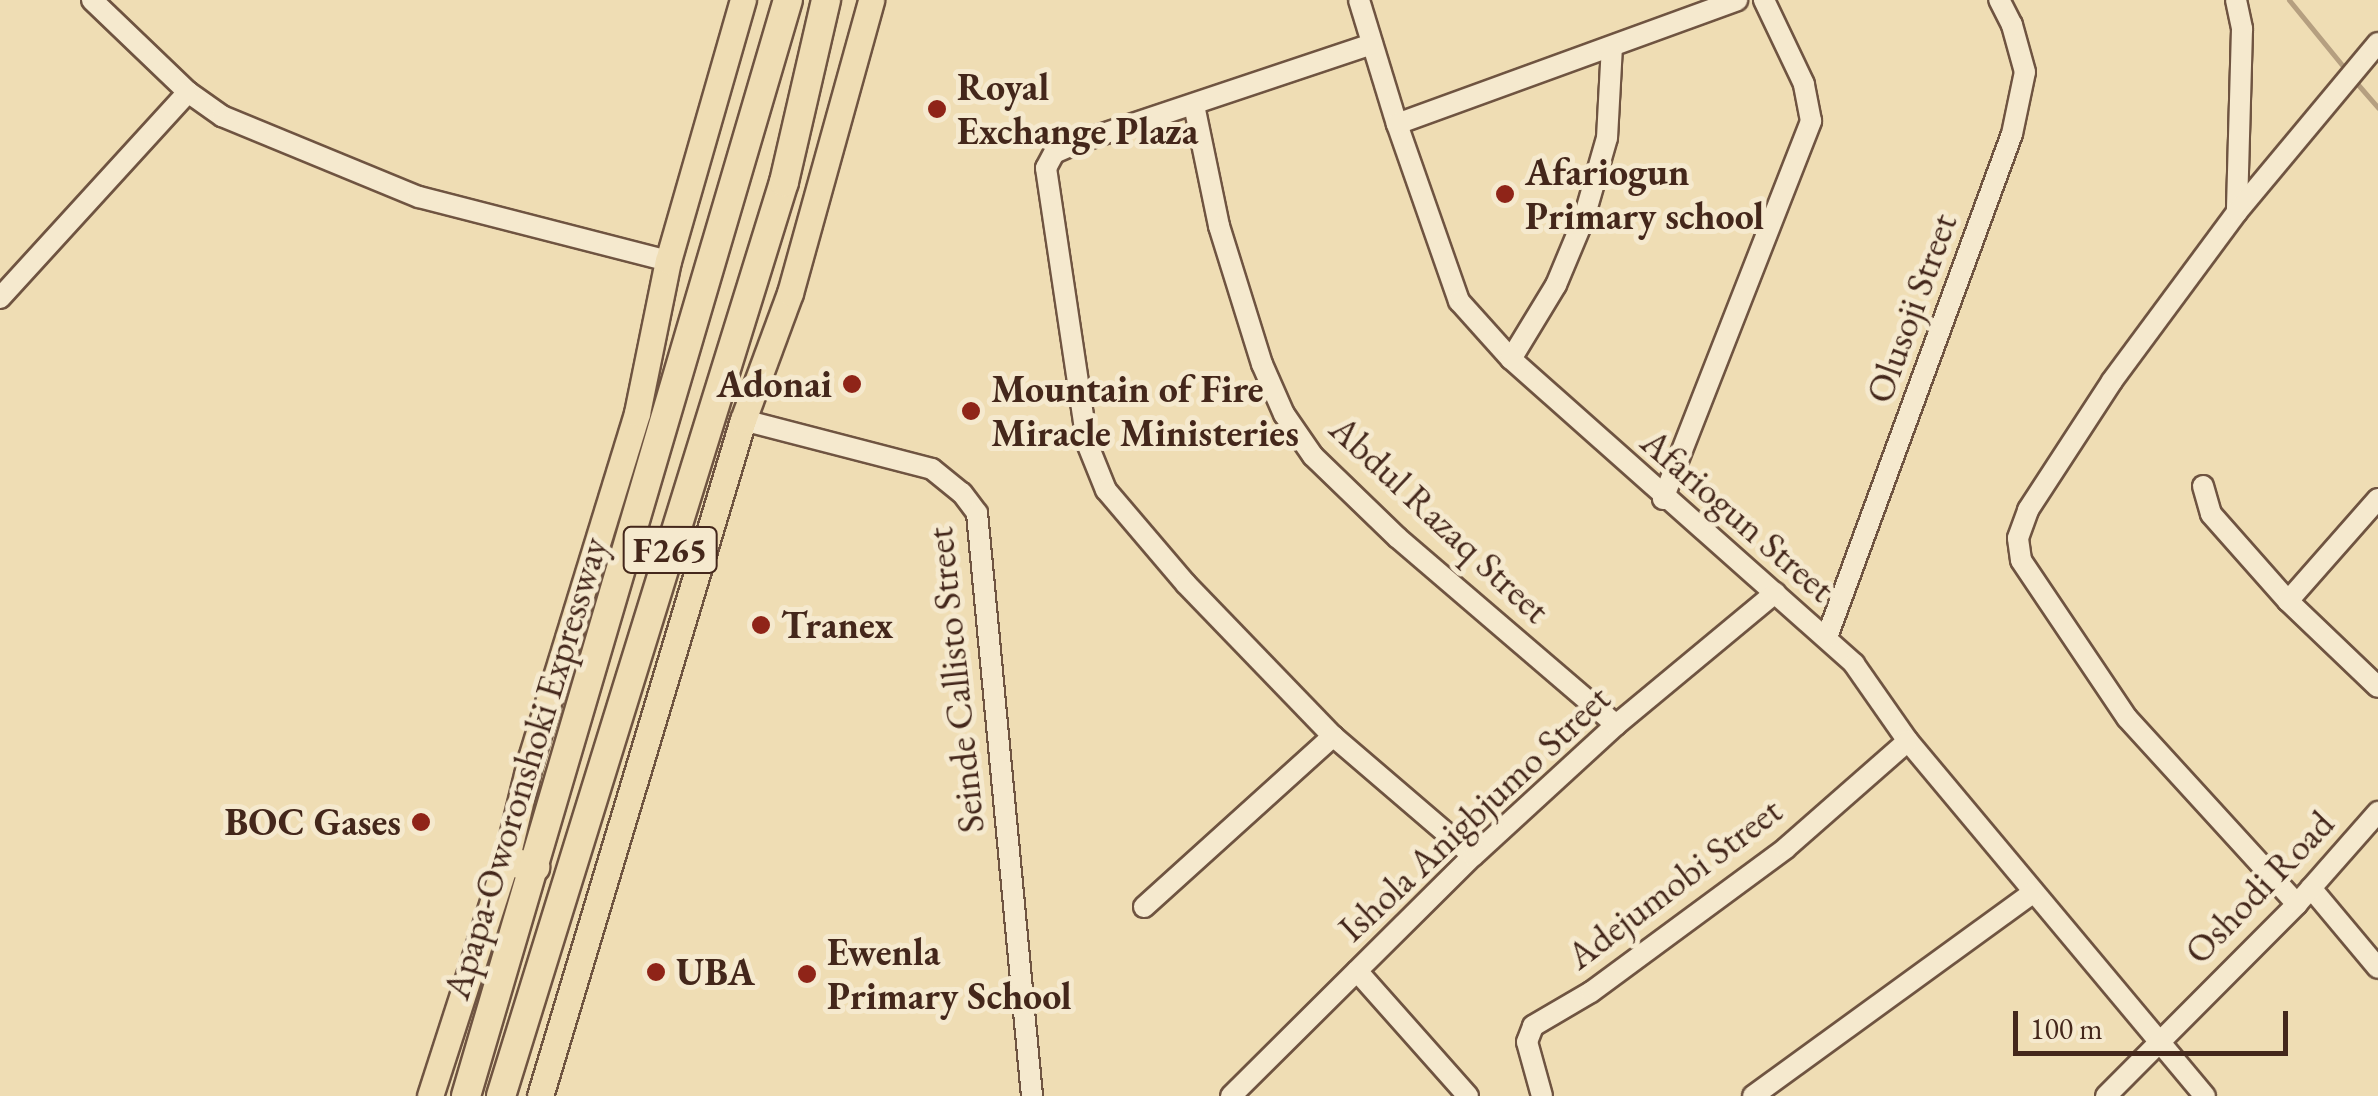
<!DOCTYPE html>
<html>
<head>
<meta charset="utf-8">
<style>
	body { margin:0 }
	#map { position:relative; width:2378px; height:1096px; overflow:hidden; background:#efddb4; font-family:"EB Garamond",serif }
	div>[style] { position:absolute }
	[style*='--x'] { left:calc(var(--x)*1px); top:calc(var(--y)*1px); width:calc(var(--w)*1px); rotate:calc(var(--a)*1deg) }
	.stream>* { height:5px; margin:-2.5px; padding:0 2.5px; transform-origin:2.5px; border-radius:2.5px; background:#b59f80 }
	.roads { filter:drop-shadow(2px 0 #6f5441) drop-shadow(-2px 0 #6f5441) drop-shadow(0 2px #6f5441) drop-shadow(0 -2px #6f5441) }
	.minor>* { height:20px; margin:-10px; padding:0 10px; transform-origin:10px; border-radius:10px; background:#f5e9ce }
	.major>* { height:25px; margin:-12.5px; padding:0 12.5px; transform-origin:12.5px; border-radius:12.5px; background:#efddb4 }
	.highway>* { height:28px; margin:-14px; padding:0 14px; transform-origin:14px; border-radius:14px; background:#efddb4 }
	.dots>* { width:28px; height:28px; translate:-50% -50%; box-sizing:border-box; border:5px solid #f5e9ce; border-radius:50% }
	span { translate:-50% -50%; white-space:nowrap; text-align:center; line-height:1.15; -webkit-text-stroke:10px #f5e9ce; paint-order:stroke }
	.shield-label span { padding:2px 8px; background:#f5e9ce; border:2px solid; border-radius:8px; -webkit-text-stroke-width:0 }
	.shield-label { font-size:35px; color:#44271b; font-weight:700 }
	.poi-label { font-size:38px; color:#44271b; font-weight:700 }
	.left { translate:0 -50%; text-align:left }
	.right { translate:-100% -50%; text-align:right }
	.street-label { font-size:38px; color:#44271b }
	.scale { position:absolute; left:2013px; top:1011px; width:275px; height:45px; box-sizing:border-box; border:5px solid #44271b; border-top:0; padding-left:12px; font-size:30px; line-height:35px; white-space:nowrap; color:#44271b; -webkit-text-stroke:8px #f5e9ce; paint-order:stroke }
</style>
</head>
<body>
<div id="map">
	<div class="stream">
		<div style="--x:2289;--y:0;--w:92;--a:50.8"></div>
		<div style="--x:2354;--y:80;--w:37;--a:49"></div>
	</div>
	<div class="roads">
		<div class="minor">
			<div style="--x:92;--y:0;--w:133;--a:43.8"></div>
			<div style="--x:188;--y:92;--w:42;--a:35.2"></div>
			<div style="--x:222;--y:116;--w:213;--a:22.4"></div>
			<div style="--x:419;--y:197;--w:257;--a:14.4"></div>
			<div style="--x:1359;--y:0;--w:130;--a:73"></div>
			<div style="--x:1397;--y:124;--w:188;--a:70.7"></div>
			<div style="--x:1459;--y:301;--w:78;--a:48.1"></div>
			<div style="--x:1511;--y:359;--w:459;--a:41.6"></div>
			<div style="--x:1854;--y:664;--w:94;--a:55"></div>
			<div style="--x:1908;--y:741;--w:463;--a:50.1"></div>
			<div style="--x:2236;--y:0;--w:30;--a:78"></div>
			<div style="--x:2242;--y:29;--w:183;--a:91.6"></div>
			<div style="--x:1372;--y:44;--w:309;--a:161.5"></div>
			<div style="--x:1079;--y:142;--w:27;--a:156"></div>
			<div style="--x:1054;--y:153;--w:17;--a:118"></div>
			<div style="--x:1046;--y:168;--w:278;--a:81.5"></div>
			<div style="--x:1087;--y:443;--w:51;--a:68"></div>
			<div style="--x:1106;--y:490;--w:123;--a:49.6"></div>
			<div style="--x:1186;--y:584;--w:211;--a:46"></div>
			<div style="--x:1333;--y:736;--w:184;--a:40.6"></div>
			<div style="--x:1194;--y:105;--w:124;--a:78.3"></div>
			<div style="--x:1219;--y:226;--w:145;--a:72.7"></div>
			<div style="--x:1262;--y:364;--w:55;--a:66.3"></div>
			<div style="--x:1284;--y:414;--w:51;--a:55.4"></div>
			<div style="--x:1313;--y:456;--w:118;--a:44"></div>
			<div style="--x:1398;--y:538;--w:287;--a:40.6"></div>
			<div style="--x:1397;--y:124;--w:362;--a:-20"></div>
			<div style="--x:0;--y:298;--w:279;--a:-47.6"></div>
			<div style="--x:1511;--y:359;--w:87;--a:-58.7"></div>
			<div style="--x:1556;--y:285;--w:73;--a:-67.3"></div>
			<div style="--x:1584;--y:218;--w:83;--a:-74"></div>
			<div style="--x:1607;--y:138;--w:91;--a:-86.9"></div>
			<div style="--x:743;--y:420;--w:195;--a:14.5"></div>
			<div style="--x:932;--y:469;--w:38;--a:39"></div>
			<div style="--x:962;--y:493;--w:25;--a:53"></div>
			<div style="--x:977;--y:513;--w:586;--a:84.61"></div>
			<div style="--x:2203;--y:486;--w:29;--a:74"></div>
			<div style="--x:2211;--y:514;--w:116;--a:48.5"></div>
			<div style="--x:2288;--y:601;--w:124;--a:43.7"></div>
			<div style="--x:1663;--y:499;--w:406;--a:-68.6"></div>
			<div style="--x:1811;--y:121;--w:38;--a:-101"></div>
			<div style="--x:1804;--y:84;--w:93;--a:-115.5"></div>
			<div style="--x:2288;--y:601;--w:136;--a:-48.6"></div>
			<div style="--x:1827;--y:637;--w:536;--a:-69.81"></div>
			<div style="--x:2012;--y:134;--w:63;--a:-78.2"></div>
			<div style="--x:2025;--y:72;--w:49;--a:-105.5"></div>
			<div style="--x:2012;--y:25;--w:28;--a:-117"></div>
			<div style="--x:2311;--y:888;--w:104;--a:50.1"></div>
			<div style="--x:2297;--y:904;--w:252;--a:-132.4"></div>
			<div style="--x:2127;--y:718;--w:190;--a:-123.9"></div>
			<div style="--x:2021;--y:560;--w:22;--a:-98"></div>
			<div style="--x:2018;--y:538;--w:30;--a:-70"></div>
			<div style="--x:2028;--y:510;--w:154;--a:-56.9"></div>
			<div style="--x:2112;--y:381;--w:210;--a:-53.5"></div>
			<div style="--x:2237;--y:212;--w:220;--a:-50.2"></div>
			<div style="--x:1144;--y:907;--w:255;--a:-42.1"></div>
			<div style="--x:1357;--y:971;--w:167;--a:48.4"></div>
			<div style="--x:1231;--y:1096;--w:341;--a:-44.8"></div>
			<div style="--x:1473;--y:856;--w:194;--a:-42.5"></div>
			<div style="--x:1616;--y:725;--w:207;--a:-39.7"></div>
			<div style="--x:1542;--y:1096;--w:56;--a:-105.5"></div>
			<div style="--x:1527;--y:1042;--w:17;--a:-69"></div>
			<div style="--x:1533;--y:1026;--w:67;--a:-30.4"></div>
			<div style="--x:1591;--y:992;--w:242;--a:-36.4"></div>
			<div style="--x:1786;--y:848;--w:162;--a:-41.3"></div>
			<div style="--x:1753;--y:1096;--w:345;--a:-36"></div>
			<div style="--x:2106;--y:1096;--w:271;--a:-45.1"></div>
			<div style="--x:2297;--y:904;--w:123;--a:-48.6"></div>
		</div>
		<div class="major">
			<div style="--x:430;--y:1096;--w:247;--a:-72.1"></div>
			<div style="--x:506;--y:861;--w:106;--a:-76.4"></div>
			<div style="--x:531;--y:758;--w:361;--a:-72.9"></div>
			<div style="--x:637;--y:413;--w:155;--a:-78.5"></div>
			<div style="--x:668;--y:261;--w:272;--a:-74"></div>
			<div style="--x:540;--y:1096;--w:706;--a:-73.29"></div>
			<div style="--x:743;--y:420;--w:135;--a:-69.7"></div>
			<div style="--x:790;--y:293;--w:304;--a:-74.5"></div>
		</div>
		<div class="highway">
			<div style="--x:506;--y:861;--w:30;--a:12"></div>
			<div style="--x:466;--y:1096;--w:1142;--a:-73.63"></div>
			<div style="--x:501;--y:1096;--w:957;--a:-72.8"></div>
			<div style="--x:784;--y:182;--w:187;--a:-77"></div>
		</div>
	</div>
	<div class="dots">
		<div style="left:937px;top:109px;background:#8f2418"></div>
		<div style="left:1505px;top:194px;background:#8f2418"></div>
		<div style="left:852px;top:384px;background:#8f2418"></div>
		<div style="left:971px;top:411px;background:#8f2418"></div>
		<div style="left:761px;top:625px;background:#8f2418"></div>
		<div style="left:421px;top:822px;background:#8f2418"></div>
		<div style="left:656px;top:972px;background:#8f2418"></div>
		<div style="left:807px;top:974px;background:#8f2418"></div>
	</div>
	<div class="shield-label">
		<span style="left:670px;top:550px">F265</span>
	</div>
	<div class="poi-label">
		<span class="left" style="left:957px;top:109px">Royal<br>Exchange Plaza</span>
		<span class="left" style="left:1525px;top:194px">Afariogun<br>Primary school</span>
		<span class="right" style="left:832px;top:384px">Adonai</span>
		<span class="left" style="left:991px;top:411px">Mountain of Fire<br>Miracle Ministeries</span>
		<span class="left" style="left:781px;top:625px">Tranex</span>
		<span class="right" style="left:401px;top:822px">BOC Gases</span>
		<span class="left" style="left:827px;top:974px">Ewenla<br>Primary School</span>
		<span class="left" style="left:676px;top:972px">UBA</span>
	</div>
	<div class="street-label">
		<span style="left:1911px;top:308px;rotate:-70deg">Olusoji Street</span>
		<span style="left:1738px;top:515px;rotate:41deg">Afariogun Street</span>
		<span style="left:1440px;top:519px;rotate:43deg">Abdul Razaq Street</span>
		<span style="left:955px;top:680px;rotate:-96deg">Seinde Callisto Street</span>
		<span style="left:525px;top:768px;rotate:-73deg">Apapa-Oworonshoki Expressway</span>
		<span style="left:1474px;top:813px;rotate:-43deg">Ishola Anigbjumo Street</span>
		<span style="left:1674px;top:883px;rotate:-37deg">Adejumobi Street</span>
		<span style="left:2259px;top:887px;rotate:-46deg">Oshodi Road</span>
	</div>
	<div class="scale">100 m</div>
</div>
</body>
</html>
